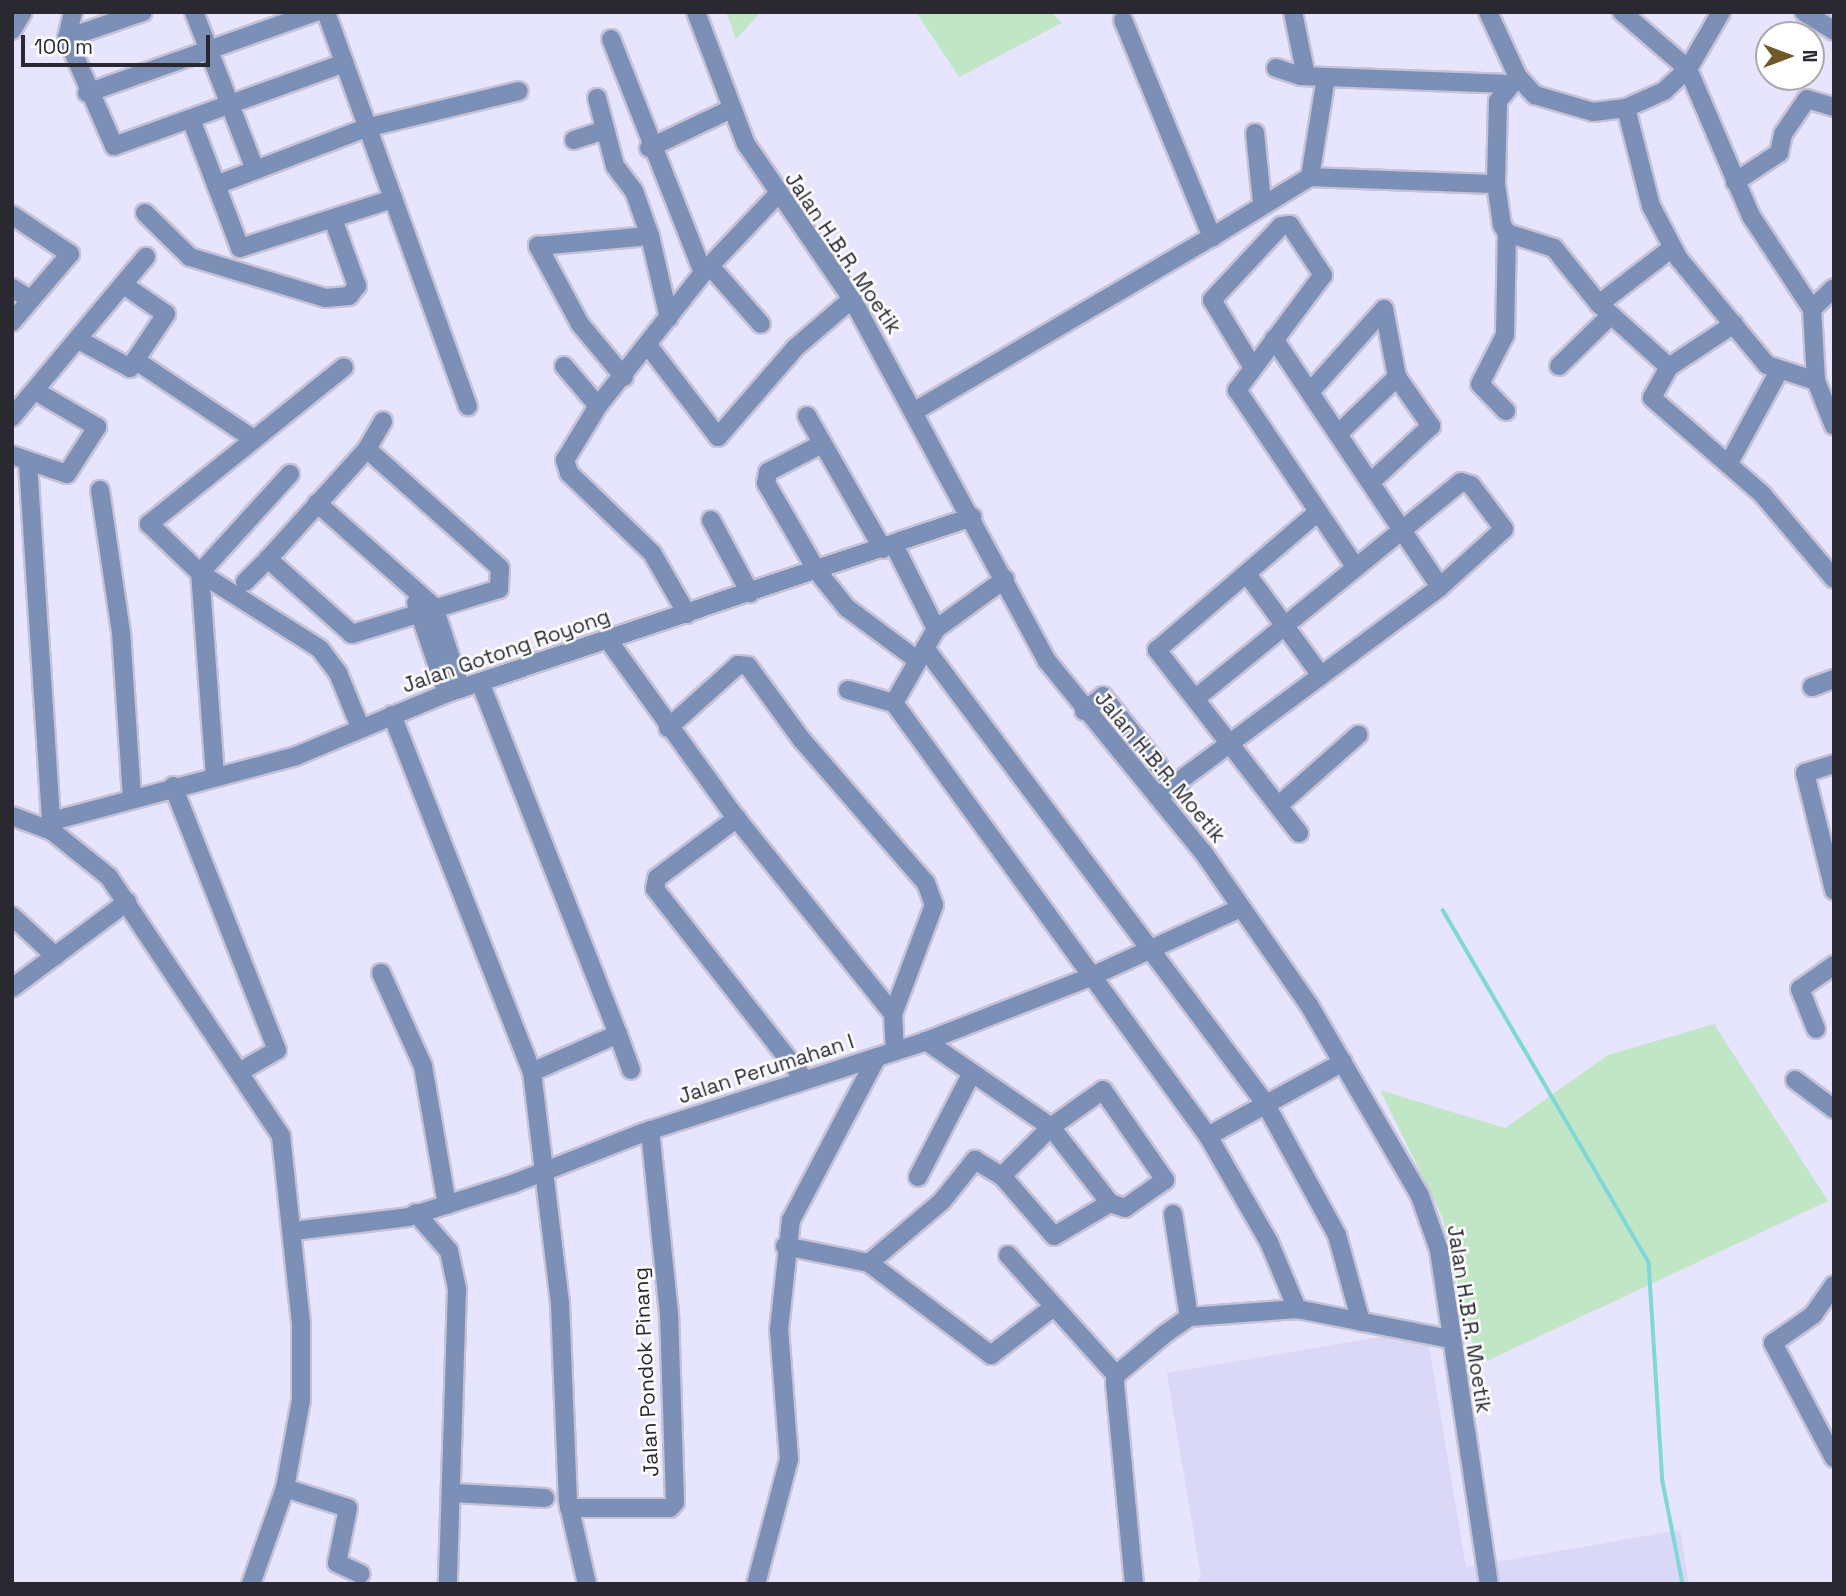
<!DOCTYPE html>
<html>
<head>
<meta charset="utf-8">
<style>
	body { margin:0 }
	#map { position:relative; width:1846px; height:1596px; overflow:hidden; background:#e7e4fd; font-family:"Space Grotesk",sans-serif }
	div>[style] { position:absolute }
	[style*='--x'] { left:calc(var(--x)*1px); top:calc(var(--y)*1px); width:calc(var(--w)*1px); rotate:calc(var(--a)*1deg) }
	.built>* { inset:0; background:#dbd7f7 }
	.green>* { inset:0; background:#c0e6c6 }
	.stream>* { height:3.5px; margin:-1.75px; padding:0 1.75px; transform-origin:1.75px; border-radius:1.75px; background:#80d7d7 }
	.roads { filter:drop-shadow(2px 0 #c5c2d8) drop-shadow(-2px 0 #c5c2d8) drop-shadow(0 2px #c5c2d8) drop-shadow(0 -2px #c5c2d8) }
	.minor>* { height:18px; margin:-9px; padding:0 9px; transform-origin:9px; border-radius:9px; background:#7b8fb7 }
	span { translate:-50% -50%; white-space:nowrap; text-align:center; line-height:1.15; -webkit-text-stroke:5px #fff; paint-order:stroke }
	.street-label { font-size:21px; color:#2a2932 }
	.frame { position:absolute; inset:0; border:14px solid #2a2932; pointer-events:none }
	.north { position:absolute; left:1755px; top:21px; width:70px; height:70px; box-sizing:border-box; background:#fff; border:2px solid #aaa9ad; border-radius:50%; rotate:90deg; font-size:19px; font-weight:700; line-height:28px; text-align:center; color:#2a2932 }
	.north::after { content:''; display:block; margin:auto; width:24px; height:32px; background:#705929; clip-path:polygon(50% 0,100% 100%,50% 72%,0 100%) }
	.scale { position:absolute; left:21px; top:35px; width:189px; height:32px; box-sizing:border-box; border:4px solid #2a2932; border-top:0; padding-left:9px; font-size:21px; line-height:24px; white-space:nowrap; color:#2a2932; -webkit-text-stroke:5px #fff; paint-order:stroke }
</style>
</head>
<body>
<div id="map">
	<div class="built">
		<div style="clip-path:polygon(1426px 1329px,1466px 1567px,1680px 1530px,1689px 1584px,1196px 1584px,1201px 1576px,1167px 1373px)"></div>
	</div>
	<div class="green">
		<div style="clip-path:polygon(726px 12px,761px 12px,736px 39px)"></div>
		<div style="clip-path:polygon(916px 12px,1051px 12px,1062px 23px,959px 77px)"></div>
		<div style="clip-path:polygon(1714px 1024px,1828px 1201px,1478px 1365px,1442px 1216px,1380px 1090px,1505px 1128px,1608px 1055px)"></div>
	</div>
	<div class="stream">
		<div style="--x:1443;--y:910;--w:408;--a:59.7"></div>
		<div style="--x:1649;--y:1262;--w:220;--a:86.4"></div>
		<div style="--x:1663;--y:1482;--w:104;--a:78.9"></div>
	</div>
	<div class="roads">
		<div class="minor">
			<div style="--x:73;--y:12;--w:27;--a:103"></div>
			<div style="--x:67;--y:38;--w:118;--a:66.5"></div>
			<div style="--x:114;--y:146;--w:245;--a:-19.8"></div>
			<div style="--x:194;--y:12;--w:168;--a:68.8"></div>
			<div style="--x:326;--y:12;--w:419;--a:70.2"></div>
			<div style="--x:696;--y:12;--w:141;--a:69.3"></div>
			<div style="--x:746;--y:144;--w:188;--a:55.6"></div>
			<div style="--x:852;--y:299;--w:411;--a:61.7"></div>
			<div style="--x:1047;--y:661;--w:247;--a:50.8"></div>
			<div style="--x:1203;--y:852;--w:186;--a:55.3"></div>
			<div style="--x:1309;--y:1005;--w:221;--a:59.8"></div>
			<div style="--x:1420;--y:1196;--w:57;--a:70.6"></div>
			<div style="--x:1439;--y:1250;--w:338;--a:81.5"></div>
			<div style="--x:1293;--y:12;--w:65;--a:78.5"></div>
			<div style="--x:1488;--y:12;--w:72;--a:65.2"></div>
			<div style="--x:1518;--y:77;--w:25;--a:47"></div>
			<div style="--x:1535;--y:95;--w:60;--a:16.3"></div>
			<div style="--x:1593;--y:112;--w:33;--a:-7"></div>
			<div style="--x:1626;--y:108;--w:42;--a:-24.1"></div>
			<div style="--x:1664;--y:91;--w:33;--a:-43"></div>
			<div style="--x:1688;--y:69;--w:66;--a:-59.9"></div>
			<div style="--x:1622;--y:12;--w:87;--a:40.8"></div>
			<div style="--x:1688;--y:69;--w:160;--a:66.8"></div>
			<div style="--x:1751;--y:216;--w:111;--a:56.7"></div>
			<div style="--x:1812;--y:309;--w:72;--a:86.8"></div>
			<div style="--x:1816;--y:381;--w:48;--a:68.2"></div>
			<div style="--x:1804;--y:12;--w:36;--a:32"></div>
			<div style="--x:1123;--y:20;--w:235;--a:67.7"></div>
			<div style="--x:1212;--y:237;--w:115;--a:-31.5"></div>
			<div style="--x:1310;--y:177;--w:186;--a:2.2"></div>
			<div style="--x:12;--y:30;--w:21;--a:-59"></div>
			<div style="--x:67;--y:38;--w:80;--a:-18.9"></div>
			<div style="--x:611;--y:39;--w:251;--a:68.5"></div>
			<div style="--x:1276;--y:68;--w:26;--a:18"></div>
			<div style="--x:1301;--y:76;--w:208;--a:2.2"></div>
			<div style="--x:1518;--y:77;--w:31;--a:130"></div>
			<div style="--x:1498;--y:101;--w:83;--a:91.4"></div>
			<div style="--x:1496;--y:184;--w:41;--a:81.7"></div>
			<div style="--x:1502;--y:225;--w:9;--a:58"></div>
			<div style="--x:1507;--y:233;--w:49;--a:17.7"></div>
			<div style="--x:1554;--y:248;--w:72;--a:51.2"></div>
			<div style="--x:87;--y:93;--w:243;--a:-19.5"></div>
			<div style="--x:597;--y:98;--w:70;--a:75.2"></div>
			<div style="--x:615;--y:166;--w:31;--a:53"></div>
			<div style="--x:634;--y:191;--w:48;--a:70.4"></div>
			<div style="--x:650;--y:236;--w:84;--a:77"></div>
			<div style="--x:1626;--y:108;--w:101;--a:75.7"></div>
			<div style="--x:1651;--y:206;--w:60;--a:62.2"></div>
			<div style="--x:1679;--y:259;--w:138;--a:50.3"></div>
			<div style="--x:1767;--y:365;--w:52;--a:18.1"></div>
			<div style="--x:191;--y:119;--w:138;--a:69.2"></div>
			<div style="--x:240;--y:248;--w:161;--a:-17.8"></div>
			<div style="--x:1255;--y:133;--w:69;--a:84.2"></div>
			<div style="--x:574;--y:140;--w:33;--a:-18"></div>
			<div style="--x:649;--y:148;--w:91;--a:-25.4"></div>
			<div style="--x:1310;--y:177;--w:101;--a:-80.9"></div>
			<div style="--x:1735;--y:182;--w:53;--a:-33.4"></div>
			<div style="--x:1779;--y:153;--w:19;--a:-78"></div>
			<div style="--x:1783;--y:134;--w:42;--a:-55.6"></div>
			<div style="--x:1807;--y:99;--w:28;--a:17"></div>
			<div style="--x:216;--y:185;--w:160;--a:-20.8"></div>
			<div style="--x:366;--y:128;--w:157;--a:-13.6"></div>
			<div style="--x:145;--y:213;--w:63;--a:44.4"></div>
			<div style="--x:190;--y:257;--w:142;--a:16.8"></div>
			<div style="--x:326;--y:298;--w:23;--a:-5"></div>
			<div style="--x:349;--y:296;--w:13;--a:-51"></div>
			<div style="--x:357;--y:286;--w:71;--a:-109.7"></div>
			<div style="--x:12;--y:215;--w:70;--a:33.9"></div>
			<div style="--x:70;--y:254;--w:89;--a:130.5"></div>
			<div style="--x:710;--y:266;--w:77;--a:48.7"></div>
			<div style="--x:12;--y:288;--w:22;--a:32"></div>
			<div style="--x:1812;--y:309;--w:30;--a:-44"></div>
			<div style="--x:1734;--y:324;--w:78;--a:146.5"></div>
			<div style="--x:1669;--y:367;--w:35;--a:119"></div>
			<div style="--x:1652;--y:398;--w:146;--a:41.1"></div>
			<div style="--x:1762;--y:494;--w:111;--a:49.7"></div>
			<div style="--x:1274;--y:339;--w:298;--a:56.2"></div>
			<div style="--x:79;--y:340;--w:58;--a:28.8"></div>
			<div style="--x:130;--y:368;--w:65;--a:-56.3"></div>
			<div style="--x:166;--y:314;--w:51;--a:-145.4"></div>
			<div style="--x:650;--y:348;--w:112;--a:52.6"></div>
			<div style="--x:718;--y:437;--w:118;--a:-49.1"></div>
			<div style="--x:795;--y:348;--w:75;--a:-40.7"></div>
			<div style="--x:135;--y:360;--w:141;--a:33.7"></div>
			<div style="--x:564;--y:366;--w:52;--a:49.6"></div>
			<div style="--x:1252;--y:366;--w:77;--a:-121.2"></div>
			<div style="--x:1212;--y:300;--w:101;--a:-47"></div>
			<div style="--x:1281;--y:226;--w:9;--a:-6"></div>
			<div style="--x:1290;--y:225;--w:60;--a:56.6"></div>
			<div style="--x:1323;--y:275;--w:144;--a:126.8"></div>
			<div style="--x:1237;--y:390;--w:212;--a:56.2"></div>
			<div style="--x:1559;--y:366;--w:73;--a:-44.4"></div>
			<div style="--x:1669;--y:367;--w:94;--a:-138"></div>
			<div style="--x:1599;--y:304;--w:92;--a:-37.5"></div>
			<div style="--x:624;--y:377;--w:69;--a:-129.7"></div>
			<div style="--x:580;--y:324;--w:89;--a:-118.3"></div>
			<div style="--x:538;--y:246;--w:112;--a:-5.1"></div>
			<div style="--x:1310;--y:392;--w:111;--a:-48.3"></div>
			<div style="--x:1384;--y:309;--w:69;--a:79.2"></div>
			<div style="--x:1397;--y:377;--w:60;--a:55.2"></div>
			<div style="--x:1431;--y:426;--w:81;--a:137"></div>
			<div style="--x:915;--y:411;--w:344;--a:-30.4"></div>
			<div style="--x:1506;--y:411;--w:37;--a:-134"></div>
			<div style="--x:1480;--y:384;--w:55;--a:-63"></div>
			<div style="--x:1505;--y:335;--w:102;--a:-88.9"></div>
			<div style="--x:807;--y:416;--w:153;--a:60.3"></div>
			<div style="--x:12;--y:417;--w:209;--a:-50.1"></div>
			<div style="--x:1339;--y:433;--w:81;--a:-44"></div>
			<div style="--x:822;--y:444;--w:61;--a:152.6"></div>
			<div style="--x:768;--y:472;--w:11;--a:100"></div>
			<div style="--x:766;--y:483;--w:102;--a:59.9"></div>
			<div style="--x:817;--y:571;--w:48;--a:51"></div>
			<div style="--x:847;--y:608;--w:87;--a:36.6"></div>
			<div style="--x:367;--y:449;--w:178;--a:41.8"></div>
			<div style="--x:500;--y:568;--w:21;--a:93"></div>
			<div style="--x:499;--y:589;--w:154;--a:163"></div>
			<div style="--x:352;--y:634;--w:113;--a:-138.2"></div>
			<div style="--x:268;--y:559;--w:148;--a:-48"></div>
			<div style="--x:367;--y:449;--w:32;--a:-60"></div>
			<div style="--x:12;--y:455;--w:58;--a:19.1"></div>
			<div style="--x:67;--y:474;--w:56;--a:-57.4"></div>
			<div style="--x:97;--y:427;--w:69;--a:-149.7"></div>
			<div style="--x:28;--y:463;--w:369;--a:86.3"></div>
			<div style="--x:1729;--y:463;--w:105;--a:-61.5"></div>
			<div style="--x:290;--y:474;--w:134;--a:132.3"></div>
			<div style="--x:200;--y:573;--w:142;--a:32.3"></div>
			<div style="--x:320;--y:649;--w:30;--a:53"></div>
			<div style="--x:338;--y:673;--w:58;--a:67.8"></div>
			<div style="--x:100;--y:490;--w:144;--a:81.6"></div>
			<div style="--x:121;--y:632;--w:164;--a:86.2"></div>
			<div style="--x:317;--y:503;--w:157;--a:41.6"></div>
			<div style="--x:434;--y:607;--w:86;--a:71.8"></div>
			<div style="--x:711;--y:520;--w:83;--a:61.9"></div>
			<div style="--x:894;--y:545;--w:94;--a:63.4"></div>
			<div style="--x:1247;--y:574;--w:124;--a:53.9"></div>
			<div style="--x:1005;--y:579;--w:85;--a:144.1"></div>
			<div style="--x:936;--y:629;--w:85;--a:119.6"></div>
			<div style="--x:894;--y:703;--w:535;--a:54.05"></div>
			<div style="--x:1208;--y:1136;--w:122;--a:60.1"></div>
			<div style="--x:1269;--y:1242;--w:73;--a:67.3"></div>
			<div style="--x:245;--y:582;--w:33;--a:-45"></div>
			<div style="--x:416;--y:603;--w:95;--a:71"></div>
			<div style="--x:687;--y:614;--w:70;--a:-119.8"></div>
			<div style="--x:652;--y:553;--w:115;--a:-136.1"></div>
			<div style="--x:569;--y:473;--w:14;--a:-107"></div>
			<div style="--x:565;--y:460;--w:63;--a:-58.6"></div>
			<div style="--x:598;--y:406;--w:169;--a:-51.7"></div>
			<div style="--x:703;--y:273;--w:108;--a:-46.5"></div>
			<div style="--x:608;--y:640;--w:214;--a:54.3"></div>
			<div style="--x:733;--y:814;--w:256;--a:51.3"></div>
			<div style="--x:925;--y:648;--w:568;--a:53.23"></div>
			<div style="--x:1265;--y:1103;--w:150;--a:61.4"></div>
			<div style="--x:1337;--y:1235;--w:90;--a:74.6"></div>
			<div style="--x:480;--y:682;--w:378;--a:68.6"></div>
			<div style="--x:618;--y:1034;--w:94;--a:156.2"></div>
			<div style="--x:1812;--y:687;--w:23;--a:-20"></div>
			<div style="--x:848;--y:690;--w:48;--a:15.8"></div>
			<div style="--x:1084;--y:711;--w:24;--a:-38"></div>
			<div style="--x:1103;--y:696;--w:125;--a:51.5"></div>
			<div style="--x:392;--y:715;--w:383;--a:68.6"></div>
			<div style="--x:532;--y:1072;--w:233;--a:83.1"></div>
			<div style="--x:560;--y:1303;--w:198;--a:87.7"></div>
			<div style="--x:568;--y:1501;--w:85;--a:77.1"></div>
			<div style="--x:668;--y:728;--w:94;--a:-42"></div>
			<div style="--x:738;--y:665;--w:10;--a:6"></div>
			<div style="--x:748;--y:666;--w:92;--a:53.9"></div>
			<div style="--x:802;--y:740;--w:189;--a:49.1"></div>
			<div style="--x:926;--y:883;--w:23;--a:70"></div>
			<div style="--x:934;--y:905;--w:116;--a:110.6"></div>
			<div style="--x:893;--y:1014;--w:37;--a:87"></div>
			<div style="--x:1834;--y:764;--w:30;--a:163"></div>
			<div style="--x:1805;--y:773;--w:121;--a:76.1"></div>
			<div style="--x:215;--y:776;--w:204;--a:-94.2"></div>
			<div style="--x:200;--y:573;--w:71;--a:-136.1"></div>
			<div style="--x:149;--y:524;--w:250;--a:-38.8"></div>
			<div style="--x:173;--y:786;--w:284;--a:68.5"></div>
			<div style="--x:277;--y:1050;--w:42;--a:149.7"></div>
			<div style="--x:1159;--y:796;--w:350;--a:-36.6"></div>
			<div style="--x:1440;--y:587;--w:86;--a:-42.2"></div>
			<div style="--x:1504;--y:529;--w:55;--a:-126.9"></div>
			<div style="--x:1471;--y:485;--w:10;--a:-163"></div>
			<div style="--x:1461;--y:482;--w:343;--a:140.8"></div>
			<div style="--x:1279;--y:805;--w:106;--a:-41.5"></div>
			<div style="--x:12;--y:816;--w:43;--a:20.6"></div>
			<div style="--x:52;--y:831;--w:73;--a:38.9"></div>
			<div style="--x:109;--y:877;--w:311;--a:56.4"></div>
			<div style="--x:281;--y:1136;--w:188;--a:83.9"></div>
			<div style="--x:301;--y:1323;--w:77;--a:90"></div>
			<div style="--x:301;--y:1400;--w:89;--a:100.3"></div>
			<div style="--x:285;--y:1488;--w:102;--a:109.5"></div>
			<div style="--x:737;--y:818;--w:100;--a:143.1"></div>
			<div style="--x:657;--y:878;--w:11;--a:100"></div>
			<div style="--x:655;--y:889;--w:240;--a:51.9"></div>
			<div style="--x:52;--y:821;--w:253;--a:-14.9"></div>
			<div style="--x:296;--y:756;--w:164;--a:-22.6"></div>
			<div style="--x:447;--y:693;--w:554;--a:-18.53"></div>
			<div style="--x:1299;--y:833;--w:232;--a:-127.8"></div>
			<div style="--x:1157;--y:650;--w:211;--a:-40.6"></div>
			<div style="--x:12;--y:916;--w:59;--a:42.9"></div>
			<div style="--x:381;--y:973;--w:102;--a:65.7"></div>
			<div style="--x:423;--y:1066;--w:141;--a:80.2"></div>
			<div style="--x:12;--y:988;--w:144;--a:-36.8"></div>
			<div style="--x:1816;--y:1029;--w:43;--a:-111.8"></div>
			<div style="--x:1800;--y:989;--w:42;--a:-35.2"></div>
			<div style="--x:618;--y:1034;--w:38;--a:70"></div>
			<div style="--x:1795;--y:1080;--w:49;--a:36.6"></div>
			<div style="--x:1208;--y:1136;--w:154;--a:-28.7"></div>
			<div style="--x:1002;--y:1176;--w:69;--a:-45"></div>
			<div style="--x:1051;--y:1127;--w:96;--a:52.2"></div>
			<div style="--x:918;--y:1177;--w:117;--a:-62.6"></div>
			<div style="--x:416;--y:1213;--w:50;--a:49"></div>
			<div style="--x:449;--y:1251;--w:40;--a:78"></div>
			<div style="--x:457;--y:1290;--w:294;--a:91.8"></div>
			<div style="--x:1173;--y:1214;--w:104;--a:81.2"></div>
			<div style="--x:293;--y:1231;--w:116;--a:-6.9"></div>
			<div style="--x:408;--y:1217;--w:109;--a:-17.6"></div>
			<div style="--x:512;--y:1184;--w:140;--a:-21.4"></div>
			<div style="--x:642;--y:1133;--w:299;--a:-17.9"></div>
			<div style="--x:926;--y:1041;--w:176;--a:-21.3"></div>
			<div style="--x:1090;--y:977;--w:166;--a:-24.6"></div>
			<div style="--x:785;--y:1246;--w:86;--a:11.4"></div>
			<div style="--x:869;--y:1263;--w:153;--a:37"></div>
			<div style="--x:991;--y:1355;--w:77;--a:-37.6"></div>
			<div style="--x:1008;--y:1255;--w:161;--a:48"></div>
			<div style="--x:869;--y:1263;--w:96;--a:-40.3"></div>
			<div style="--x:942;--y:1201;--w:53;--a:-51.2"></div>
			<div style="--x:975;--y:1160;--w:31;--a:31"></div>
			<div style="--x:1002;--y:1176;--w:79;--a:49.1"></div>
			<div style="--x:1054;--y:1236;--w:65;--a:-30.5"></div>
			<div style="--x:1110;--y:1203;--w:16;--a:18"></div>
			<div style="--x:1125;--y:1208;--w:49;--a:-35"></div>
			<div style="--x:1165;--y:1180;--w:109;--a:-124.6"></div>
			<div style="--x:1103;--y:1090;--w:64;--a:144.6"></div>
			<div style="--x:1051;--y:1127;--w:152;--a:-145.5"></div>
			<div style="--x:1834;--y:1285;--w:37;--a:125"></div>
			<div style="--x:1813;--y:1315;--w:49;--a:145"></div>
			<div style="--x:1773;--y:1343;--w:130;--a:62.1"></div>
			<div style="--x:285;--y:1488;--w:66;--a:17.6"></div>
			<div style="--x:348;--y:1508;--w:56;--a:101.3"></div>
			<div style="--x:337;--y:1563;--w:26;--a:25"></div>
			<div style="--x:454;--y:1493;--w:91;--a:3.1"></div>
			<div style="--x:569;--y:1508;--w:101;--a:0"></div>
			<div style="--x:670;--y:1508;--w:8;--a:-50"></div>
			<div style="--x:675;--y:1502;--w:188;--a:-91.8"></div>
			<div style="--x:669;--y:1314;--w:185;--a:-95.9"></div>
			<div style="--x:756;--y:1584;--w:129;--a:-75.2"></div>
			<div style="--x:789;--y:1459;--w:129;--a:-94.4"></div>
			<div style="--x:779;--y:1330;--w:111;--a:-83.8"></div>
			<div style="--x:791;--y:1220;--w:184;--a:-62.2"></div>
			<div style="--x:1134;--y:1584;--w:202;--a:-95.4"></div>
			<div style="--x:1115;--y:1383;--w:8;--a:-83"></div>
			<div style="--x:1116;--y:1375;--w:64;--a:-39.9"></div>
			<div style="--x:1165;--y:1334;--w:29;--a:-35"></div>
			<div style="--x:1189;--y:1317;--w:108;--a:-4.2"></div>
			<div style="--x:1297;--y:1309;--w:156;--a:11.1"></div>
		</div>
	</div>
	<div class="street-label">
		<span style="left:843px;top:253px;rotate:56deg">Jalan H.B.R. Moetik</span>
		<span style="left:506px;top:651px;rotate:-19deg">Jalan Gotong Royong</span>
		<span style="left:1160px;top:767px;rotate:50deg">Jalan H.B.R. Moetik</span>
		<span style="left:766px;top:1069px;rotate:-18deg">Jalan Perumahan I</span>
		<span style="left:1469px;top:1319px;rotate:81deg">Jalan H.B.R. Moetik</span>
		<span style="left:646px;top:1372px;rotate:-93deg">Jalan Pondok Pinang</span>
	</div>
	<div class="frame"></div>
	<div class="north">N</div>
	<div class="scale">100 m</div>
</div>
</body>
</html>
